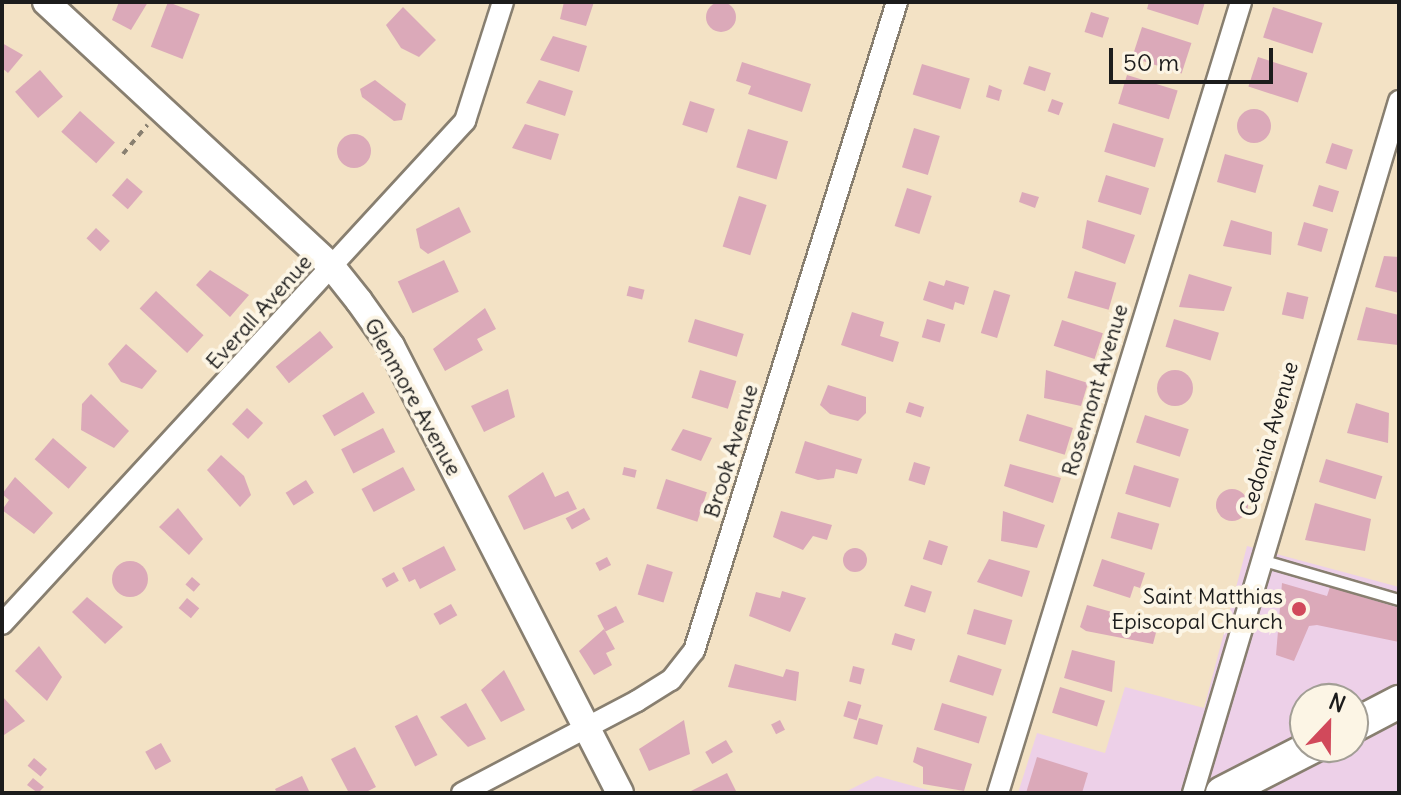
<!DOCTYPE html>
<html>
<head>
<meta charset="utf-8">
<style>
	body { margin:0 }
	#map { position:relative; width:1401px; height:795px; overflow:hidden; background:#f3e2c5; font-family:Delius,sans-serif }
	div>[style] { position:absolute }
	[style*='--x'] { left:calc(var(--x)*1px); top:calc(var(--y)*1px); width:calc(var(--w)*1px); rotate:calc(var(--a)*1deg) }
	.built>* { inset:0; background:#edd0e8 }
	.building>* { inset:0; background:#dba9b9; transform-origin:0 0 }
	.round { border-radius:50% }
	.path>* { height:4px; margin-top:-2px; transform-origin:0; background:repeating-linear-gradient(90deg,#887f70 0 6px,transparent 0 12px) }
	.roads { filter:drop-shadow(2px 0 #887f70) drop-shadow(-2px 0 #887f70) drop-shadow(0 2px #887f70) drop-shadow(0 -2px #887f70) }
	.service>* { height:10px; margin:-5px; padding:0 5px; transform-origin:5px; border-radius:5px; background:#fff }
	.minor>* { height:20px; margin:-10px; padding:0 10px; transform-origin:10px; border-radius:10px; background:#fff }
	.tertiary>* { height:26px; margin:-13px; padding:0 13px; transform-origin:13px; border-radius:13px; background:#fff }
	.primary>* { height:32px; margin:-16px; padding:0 16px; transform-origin:16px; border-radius:16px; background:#fff }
	.dots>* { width:22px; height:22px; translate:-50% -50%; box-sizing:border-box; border:4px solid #fcf5e5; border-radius:50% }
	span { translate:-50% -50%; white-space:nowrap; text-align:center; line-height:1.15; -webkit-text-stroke:8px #fcf5e5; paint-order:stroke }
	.street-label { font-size:22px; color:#1c1c1c }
	.poi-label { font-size:22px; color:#1c1c1c }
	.right { translate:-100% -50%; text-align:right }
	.frame { position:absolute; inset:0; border:4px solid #1c1c1c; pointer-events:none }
	.north { position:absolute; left:1289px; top:683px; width:80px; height:80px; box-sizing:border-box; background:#fcf5e5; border:2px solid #a29e95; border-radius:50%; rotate:22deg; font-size:22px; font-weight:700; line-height:32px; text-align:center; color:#1c1c1c }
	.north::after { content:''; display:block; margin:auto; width:28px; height:36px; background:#d1495b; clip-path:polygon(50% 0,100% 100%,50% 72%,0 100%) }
	.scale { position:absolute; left:1109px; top:48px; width:164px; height:36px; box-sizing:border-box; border:4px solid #1c1c1c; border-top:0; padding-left:10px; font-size:24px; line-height:28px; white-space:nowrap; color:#1c1c1c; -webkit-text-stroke:6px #fcf5e5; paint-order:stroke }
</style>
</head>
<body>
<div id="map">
	<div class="built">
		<div style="clip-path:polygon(evenodd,1247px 546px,1399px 587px,1399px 793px,1018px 793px,1037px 733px,1105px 753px,1125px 687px,1204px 708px,1247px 546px,1305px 699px,1353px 699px,1353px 747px,1305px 747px,1305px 699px)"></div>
		<div style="clip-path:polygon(877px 776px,939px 793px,843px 793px)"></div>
	</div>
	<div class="building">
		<div class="round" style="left:706px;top:2px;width:30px;height:30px"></div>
		<div style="clip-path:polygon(119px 2px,148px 2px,131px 30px,112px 20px)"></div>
		<div style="left:168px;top:2px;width:34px;height:48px;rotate:21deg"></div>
		<div style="clip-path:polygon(564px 2px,594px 2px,586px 26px,560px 19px)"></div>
		<div style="clip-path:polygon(1149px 2px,1205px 2px,1198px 25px,1147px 9px)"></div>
		<div style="clip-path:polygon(403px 7px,436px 40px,419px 57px,401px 48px,386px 25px)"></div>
		<div style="left:1273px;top:7px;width:52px;height:32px;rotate:18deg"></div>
		<div style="left:1091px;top:12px;width:19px;height:21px;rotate:18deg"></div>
		<div style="left:1142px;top:27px;width:52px;height:32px;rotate:18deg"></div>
		<div style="clip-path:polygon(553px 36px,587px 46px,579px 72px,540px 60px)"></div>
		<div style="clip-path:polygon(2px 43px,23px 55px,8px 73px,2px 68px)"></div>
		<div style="left:1258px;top:57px;width:52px;height:31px;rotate:18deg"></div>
		<div style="clip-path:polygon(742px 62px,811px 84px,802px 112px,748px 94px,751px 86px,736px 81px)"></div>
		<div style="left:922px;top:64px;width:50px;height:32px;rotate:17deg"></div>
		<div style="left:1029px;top:66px;width:23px;height:19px;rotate:18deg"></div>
		<div style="left:40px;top:70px;width:35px;height:33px;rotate:49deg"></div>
		<div style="left:1127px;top:75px;width:53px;height:30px;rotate:17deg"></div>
		<div style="clip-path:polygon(375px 80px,406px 104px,402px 120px,394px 121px,362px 97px,360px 89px)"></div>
		<div style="clip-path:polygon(539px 80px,573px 91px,565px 116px,526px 103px)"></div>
		<div style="clip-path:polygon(989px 85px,1002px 90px,999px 101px,986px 97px)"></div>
		<div style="left:1052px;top:99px;width:12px;height:13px;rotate:20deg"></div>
		<div style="left:690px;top:101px;width:26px;height:25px;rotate:18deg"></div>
		<div class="round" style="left:1237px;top:109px;width:34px;height:34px"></div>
		<div style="left:80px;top:111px;width:47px;height:28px;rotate:42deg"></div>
		<div style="left:1113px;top:123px;width:53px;height:30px;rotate:17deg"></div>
		<div style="clip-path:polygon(525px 124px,559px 134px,551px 160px,512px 148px)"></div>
		<div style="left:914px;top:128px;width:27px;height:41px;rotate:17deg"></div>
		<div style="left:748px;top:129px;width:42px;height:40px;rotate:17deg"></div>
		<div class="round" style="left:337px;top:134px;width:34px;height:34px"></div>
		<div style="left:1332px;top:143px;width:22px;height:21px;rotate:18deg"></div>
		<div style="left:1225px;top:154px;width:40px;height:29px;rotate:16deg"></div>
		<div style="left:1106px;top:175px;width:45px;height:28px;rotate:17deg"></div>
		<div style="left:127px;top:178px;width:21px;height:23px;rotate:41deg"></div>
		<div style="left:1319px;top:185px;width:21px;height:22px;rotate:17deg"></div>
		<div style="left:907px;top:188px;width:26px;height:40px;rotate:18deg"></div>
		<div style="clip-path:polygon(1022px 192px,1039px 197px,1035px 208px,1019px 202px)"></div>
		<div style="left:739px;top:196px;width:29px;height:53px;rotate:18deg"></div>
		<div style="clip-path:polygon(459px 207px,471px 232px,428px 254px,420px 248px,416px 229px)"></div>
		<div style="clip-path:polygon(1087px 220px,1135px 235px,1125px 264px,1082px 248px)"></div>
		<div style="clip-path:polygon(1231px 220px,1272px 232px,1271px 255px,1223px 246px)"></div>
		<div style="left:1304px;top:222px;width:25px;height:24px;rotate:16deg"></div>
		<div style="left:96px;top:228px;width:19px;height:14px;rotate:43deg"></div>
		<div style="clip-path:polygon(1384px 256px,1399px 257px,1399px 293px,1375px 287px)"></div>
		<div style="left:444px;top:260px;width:35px;height:51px;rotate:65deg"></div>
		<div style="clip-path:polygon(210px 270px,249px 295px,230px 317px,196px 285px)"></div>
		<div style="left:1075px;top:271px;width:43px;height:28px;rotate:16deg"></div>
		<div style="clip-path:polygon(1189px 274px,1232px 287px,1224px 311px,1179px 307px)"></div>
		<div style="clip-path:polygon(946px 280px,969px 287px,964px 305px,955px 302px,953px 310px,923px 300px,929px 281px,944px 286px)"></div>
		<div style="left:629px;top:286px;width:16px;height:10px;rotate:14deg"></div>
		<div style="left:994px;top:290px;width:17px;height:45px;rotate:17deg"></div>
		<div style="left:156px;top:291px;width:65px;height:24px;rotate:43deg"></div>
		<div style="left:1287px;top:292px;width:22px;height:23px;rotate:13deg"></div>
		<div style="clip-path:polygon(1366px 307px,1399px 315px,1398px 345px,1357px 340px)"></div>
		<div style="clip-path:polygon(485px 308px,496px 329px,477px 339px,483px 350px,445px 371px,433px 349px)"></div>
		<div style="clip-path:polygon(852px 312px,884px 322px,880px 336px,899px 342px,893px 362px,841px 345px)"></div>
		<div style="left:695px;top:319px;width:51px;height:24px;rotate:17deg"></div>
		<div style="left:927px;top:319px;width:19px;height:19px;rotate:16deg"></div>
		<div style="left:1174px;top:319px;width:47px;height:29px;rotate:17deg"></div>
		<div style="left:1062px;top:320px;width:43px;height:27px;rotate:18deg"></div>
		<div style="left:320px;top:331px;width:21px;height:57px;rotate:51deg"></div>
		<div style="clip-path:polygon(126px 344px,157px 371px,142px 389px,121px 382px,108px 364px)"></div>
		<div style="left:700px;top:370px;width:38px;height:29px;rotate:17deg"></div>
		<div style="clip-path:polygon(1046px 370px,1088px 383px,1081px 406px,1044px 398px)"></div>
		<div class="round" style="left:1157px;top:370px;width:36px;height:36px"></div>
		<div style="clip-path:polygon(828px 385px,866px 397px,866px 413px,858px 421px,830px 414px,820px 405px)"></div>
		<div style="clip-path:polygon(508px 389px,515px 417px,484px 432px,471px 406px)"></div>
		<div style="left:363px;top:392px;width:24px;height:47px;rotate:60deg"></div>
		<div style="clip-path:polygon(91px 394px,129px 431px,114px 448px,81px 430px,82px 404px)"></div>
		<div style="left:909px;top:402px;width:16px;height:11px;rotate:18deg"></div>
		<div style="clip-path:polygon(1356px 403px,1389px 413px,1388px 443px,1347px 433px)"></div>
		<div style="left:247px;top:408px;width:22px;height:22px;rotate:43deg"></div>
		<div style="left:1027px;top:414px;width:48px;height:28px;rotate:17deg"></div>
		<div style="left:1145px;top:415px;width:46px;height:29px;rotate:18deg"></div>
		<div style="left:383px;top:428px;width:27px;height:47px;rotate:63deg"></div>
		<div style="clip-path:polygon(683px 429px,712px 438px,701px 461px,671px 450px)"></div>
		<div style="left:53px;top:438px;width:45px;height:28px;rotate:41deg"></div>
		<div style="clip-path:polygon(805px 441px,862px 459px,857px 474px,836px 469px,834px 478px,818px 480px,795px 473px)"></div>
		<div style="clip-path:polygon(221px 455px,244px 476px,251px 495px,240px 507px,207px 470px)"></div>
		<div style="left:1326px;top:459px;width:59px;height:24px;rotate:17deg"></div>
		<div style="left:914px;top:462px;width:17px;height:19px;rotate:17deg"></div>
		<div style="clip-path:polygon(1010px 464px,1061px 478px,1053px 503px,1004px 486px)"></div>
		<div style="left:1134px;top:465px;width:47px;height:30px;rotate:17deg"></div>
		<div style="left:403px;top:467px;width:26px;height:47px;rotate:62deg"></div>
		<div style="left:624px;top:467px;width:13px;height:8px;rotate:13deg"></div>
		<div style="clip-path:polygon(543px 472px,555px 497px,568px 491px,577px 509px,524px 530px,508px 496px)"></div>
		<div style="clip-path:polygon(15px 477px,53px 513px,34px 534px,2px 510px,9px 500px,2px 494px)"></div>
		<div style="left:666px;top:479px;width:43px;height:31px;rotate:18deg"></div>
		<div style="left:306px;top:480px;width:15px;height:24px;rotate:58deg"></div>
		<div class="round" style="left:1216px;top:489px;width:32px;height:32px"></div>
		<div style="clip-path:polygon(1315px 503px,1371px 519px,1365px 551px,1305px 540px)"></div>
		<div style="clip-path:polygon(178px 508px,203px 539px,189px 555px,159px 527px)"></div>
		<div style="left:584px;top:508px;width:13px;height:21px;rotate:61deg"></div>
		<div style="clip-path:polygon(781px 511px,832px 525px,827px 540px,813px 536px,803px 550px,773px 537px)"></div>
		<div style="clip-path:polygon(1003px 511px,1045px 525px,1037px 548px,1001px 541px)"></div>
		<div style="left:1118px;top:512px;width:43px;height:27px;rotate:16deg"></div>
		<div style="left:929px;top:540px;width:20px;height:20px;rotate:18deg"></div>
		<div style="clip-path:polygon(444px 546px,456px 570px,420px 589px,415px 579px,409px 582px,402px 568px)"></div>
		<div class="round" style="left:843px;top:548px;width:24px;height:24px"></div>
		<div style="left:607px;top:557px;width:9px;height:13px;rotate:63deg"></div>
		<div style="clip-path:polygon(989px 559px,1030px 571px,1022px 597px,977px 582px)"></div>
		<div style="clip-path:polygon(1102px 559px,1145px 573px,1140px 588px,1134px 586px,1130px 598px,1093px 586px)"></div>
		<div class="round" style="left:112px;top:561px;width:36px;height:36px"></div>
		<div style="left:647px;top:564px;width:27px;height:32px;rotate:17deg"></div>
		<div style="left:394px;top:572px;width:10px;height:14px;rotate:61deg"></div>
		<div style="left:192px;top:577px;width:11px;height:10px;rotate:41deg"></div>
		<div style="clip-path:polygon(1282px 583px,1327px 596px,1330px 587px,1399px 608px,1399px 642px,1317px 625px,1309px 626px,1294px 661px,1276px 655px)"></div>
		<div style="left:911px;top:585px;width:22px;height:22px;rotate:18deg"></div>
		<div style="clip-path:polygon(782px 591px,806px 598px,790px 632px,749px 616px,756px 592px,780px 598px)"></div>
		<div style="clip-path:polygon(87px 597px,123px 627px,105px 644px,72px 612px)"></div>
		<div style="left:187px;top:598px;width:16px;height:13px;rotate:40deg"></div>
		<div style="left:451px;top:604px;width:13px;height:20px;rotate:61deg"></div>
		<div style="clip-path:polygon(1087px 605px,1158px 625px,1153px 644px,1086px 631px,1080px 627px)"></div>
		<div style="left:616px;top:606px;width:18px;height:21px;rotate:63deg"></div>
		<div style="left:974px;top:609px;width:40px;height:26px;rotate:16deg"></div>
		<div style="clip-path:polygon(604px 629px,615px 649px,606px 653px,612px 665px,594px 675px,579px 651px)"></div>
		<div style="left:895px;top:633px;width:21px;height:12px;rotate:17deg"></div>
		<div style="clip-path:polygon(39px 646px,62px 677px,47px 701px,15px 671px)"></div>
		<div style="clip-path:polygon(1072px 650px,1115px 661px,1112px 692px,1064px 678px)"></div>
		<div style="left:958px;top:655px;width:46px;height:28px;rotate:18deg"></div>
		<div style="clip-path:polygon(735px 664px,783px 677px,786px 669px,799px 672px,796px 701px,728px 687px)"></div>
		<div style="left:853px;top:666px;width:12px;height:16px;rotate:14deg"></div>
		<div style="clip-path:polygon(504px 670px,525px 710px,501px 722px,481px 690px)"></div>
		<div style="left:1060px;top:687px;width:47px;height:27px;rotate:17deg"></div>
		<div style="clip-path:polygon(2px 696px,25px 721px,4px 735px,2px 733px)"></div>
		<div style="left:848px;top:701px;width:14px;height:16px;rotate:17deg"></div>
		<div style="clip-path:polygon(466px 703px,486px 739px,468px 747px,440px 717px)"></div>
		<div style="left:942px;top:703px;width:47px;height:28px;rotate:17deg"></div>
		<div style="left:417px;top:715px;width:45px;height:25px;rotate:63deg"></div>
		<div style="left:859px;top:718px;width:25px;height:21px;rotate:16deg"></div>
		<div style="clip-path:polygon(684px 720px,690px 754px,649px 771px,639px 749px)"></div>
		<div style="left:780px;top:720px;width:11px;height:10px;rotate:63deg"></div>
		<div style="left:726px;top:740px;width:14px;height:24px;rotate:60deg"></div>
		<div style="left:161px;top:743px;width:21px;height:18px;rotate:61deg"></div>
		<div style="clip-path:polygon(355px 747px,376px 787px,364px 793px,349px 793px,331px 759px)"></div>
		<div style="clip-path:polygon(917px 747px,972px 764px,964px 791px,923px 784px,923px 767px,913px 762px)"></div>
		<div style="clip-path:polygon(1037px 757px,1088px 773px,1082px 793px,1026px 793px)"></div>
		<div style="left:34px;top:758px;width:17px;height:10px;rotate:40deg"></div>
		<div style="clip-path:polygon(727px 773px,737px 793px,687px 793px)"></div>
		<div style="clip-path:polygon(302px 776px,310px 793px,277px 793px,275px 789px)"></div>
		<div style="clip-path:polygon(33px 778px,44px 787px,38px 793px,27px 785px)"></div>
	</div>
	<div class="path">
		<div style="--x:123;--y:154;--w:38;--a:-50"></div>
	</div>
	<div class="roads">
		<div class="service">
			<div style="--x:1261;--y:560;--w:144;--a:16.2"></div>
		</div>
		<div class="minor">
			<div style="--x:2;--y:624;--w:684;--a:-47.37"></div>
			<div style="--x:465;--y:121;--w:125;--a:-72.3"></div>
			<div style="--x:462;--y:793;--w:198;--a:-27.7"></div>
			<div style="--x:637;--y:701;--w:40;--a:-32"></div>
			<div style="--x:671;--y:680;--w:37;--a:-52"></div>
			<div style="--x:694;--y:651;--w:680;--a:-72.63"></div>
			<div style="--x:998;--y:793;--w:827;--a:-72.92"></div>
			<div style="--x:1193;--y:793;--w:722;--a:-73.42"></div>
		</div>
		<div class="tertiary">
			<div style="--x:46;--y:2;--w:390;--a:42.8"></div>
			<div style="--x:332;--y:267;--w:43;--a:51.5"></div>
			<div style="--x:359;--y:301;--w:55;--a:54.6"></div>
			<div style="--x:391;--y:346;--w:502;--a:62.87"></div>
		</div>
		<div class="primary">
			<div style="--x:1353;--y:726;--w:52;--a:-27.6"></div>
			<div style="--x:1222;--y:793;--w:101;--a:-27.1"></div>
		</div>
	</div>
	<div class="dots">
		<div style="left:1299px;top:609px;background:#d1495b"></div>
	</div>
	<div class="street-label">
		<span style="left:259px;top:312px;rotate:-48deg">Everall Avenue</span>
		<span style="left:1095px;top:390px;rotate:-73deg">Rosemont Avenue</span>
		<span style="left:413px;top:397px;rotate:61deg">Glenmore Avenue</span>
		<span style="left:1269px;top:439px;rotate:-74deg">Cedonia Avenue</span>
		<span style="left:731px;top:451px;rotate:-73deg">Brook Avenue</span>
	</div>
	<div class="poi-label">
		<span class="right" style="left:1283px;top:609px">Saint Matthias<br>Episcopal Church</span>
	</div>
	<div class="frame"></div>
	<div class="north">N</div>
	<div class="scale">50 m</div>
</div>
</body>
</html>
